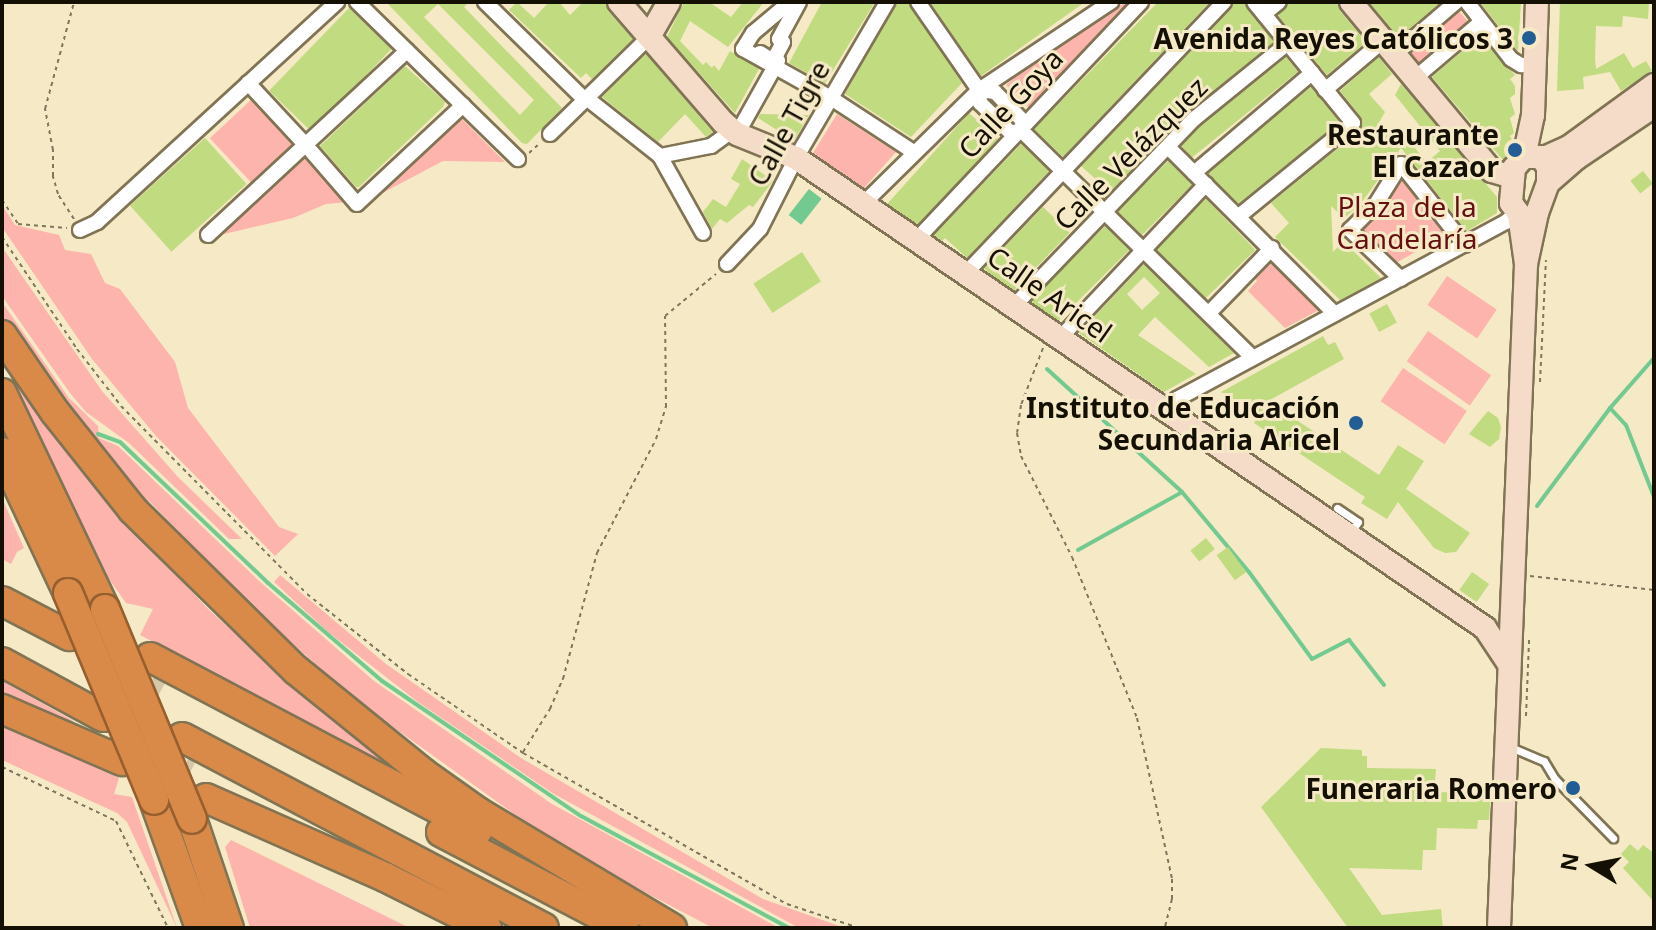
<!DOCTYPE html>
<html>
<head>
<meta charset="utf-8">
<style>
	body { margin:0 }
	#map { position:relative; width:1656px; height:930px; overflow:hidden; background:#f6e9c5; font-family:"Noto Sans",sans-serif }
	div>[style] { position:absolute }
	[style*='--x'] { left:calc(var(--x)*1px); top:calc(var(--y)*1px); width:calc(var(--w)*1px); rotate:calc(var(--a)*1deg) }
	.green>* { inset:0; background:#fdb4ac; transform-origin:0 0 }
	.water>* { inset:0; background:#72ca90; transform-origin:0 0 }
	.stream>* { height:4px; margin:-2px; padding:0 2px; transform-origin:2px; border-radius:2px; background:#72ca90 }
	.building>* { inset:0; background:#c1db81; transform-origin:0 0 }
	.highway-tunnel>* { height:28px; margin-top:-14px; transform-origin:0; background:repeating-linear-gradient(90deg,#d4c8a8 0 28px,transparent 0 42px) }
	.path>* { height:2px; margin-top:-1px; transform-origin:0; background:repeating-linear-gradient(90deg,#7e765e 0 4px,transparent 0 8px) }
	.roads { filter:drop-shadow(2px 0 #807454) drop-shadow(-2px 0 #807454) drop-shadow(0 2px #807454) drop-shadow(0 -2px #807454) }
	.lane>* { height:7px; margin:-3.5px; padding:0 3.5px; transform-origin:3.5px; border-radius:3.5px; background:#fff }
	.street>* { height:14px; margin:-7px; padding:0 7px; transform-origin:7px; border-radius:7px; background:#fff }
	.secondary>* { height:22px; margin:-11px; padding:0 11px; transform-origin:11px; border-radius:11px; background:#f4dcc8 }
	.highway>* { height:28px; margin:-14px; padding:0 14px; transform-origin:14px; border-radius:14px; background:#da8a48 }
	.bridges { filter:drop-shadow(2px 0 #955f30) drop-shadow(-2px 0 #955f30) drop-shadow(0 2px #955f30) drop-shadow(0 -2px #955f30) }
	.highway-bridge>* { height:28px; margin:-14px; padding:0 14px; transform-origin:14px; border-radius:14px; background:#da8a48 }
	.dots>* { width:22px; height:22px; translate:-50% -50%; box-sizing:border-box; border:4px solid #f6e9c5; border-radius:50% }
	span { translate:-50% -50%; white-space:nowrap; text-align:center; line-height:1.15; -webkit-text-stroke:6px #f6e9c5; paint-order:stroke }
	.poi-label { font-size:28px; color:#141004; font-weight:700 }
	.right { translate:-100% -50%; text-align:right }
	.street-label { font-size:28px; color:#141004 }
	.park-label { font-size:28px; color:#650f11 }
	.frame { position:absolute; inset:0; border:4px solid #141004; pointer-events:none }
	.north { position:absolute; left:1552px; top:826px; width:80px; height:80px; -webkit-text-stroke:6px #f6e9c5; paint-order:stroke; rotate:280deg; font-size:22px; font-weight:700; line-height:32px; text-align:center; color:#141004 }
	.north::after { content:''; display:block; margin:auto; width:28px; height:36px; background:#141004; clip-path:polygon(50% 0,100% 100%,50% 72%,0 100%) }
</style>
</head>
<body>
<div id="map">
	<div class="green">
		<div style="clip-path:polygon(1126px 2px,1137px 2px,1032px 111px,1006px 85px,1040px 56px)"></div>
		<div style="left:1457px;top:9px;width:20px;height:68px;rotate:49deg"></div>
		<div style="left:253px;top:98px;width:62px;height:59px;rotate:47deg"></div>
		<div style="clip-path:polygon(837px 114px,896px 152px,863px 189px,813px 153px)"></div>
		<div style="clip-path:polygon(461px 118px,505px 162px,443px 161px,373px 198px)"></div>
		<div style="clip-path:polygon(306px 157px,348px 202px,326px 204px,293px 218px,220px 235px)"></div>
		<div style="clip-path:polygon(1405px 174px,1449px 233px,1396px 263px,1361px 233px)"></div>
		<div style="clip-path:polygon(2px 205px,15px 225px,59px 235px,65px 250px,91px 254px,105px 283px,120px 289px,175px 362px,188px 408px,279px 527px,298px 534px,275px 556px,156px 436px,92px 359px,2px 227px)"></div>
		<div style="clip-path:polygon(2px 247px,102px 391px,178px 477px,242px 539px,229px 539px,129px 443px,86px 412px,70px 393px,2px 296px)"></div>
		<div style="clip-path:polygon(1271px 259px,1321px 309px,1285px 328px,1248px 291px,1257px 281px,1254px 277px)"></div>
		<div style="left:1447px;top:276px;width:60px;height:35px;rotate:34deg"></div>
		<div style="clip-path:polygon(2px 302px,69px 398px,98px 426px,99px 438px,118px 446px,258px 580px,374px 681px,552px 804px,779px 928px,713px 928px,612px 875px,535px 829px,357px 701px,241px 598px,149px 501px,144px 506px,23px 351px,2px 320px)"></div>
		<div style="left:1428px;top:331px;width:77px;height:37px;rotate:35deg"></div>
		<div style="clip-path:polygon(3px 361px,112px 505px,207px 608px,310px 701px,384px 758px,382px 762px,140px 635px,153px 609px,126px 603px,97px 562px)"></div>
		<div style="left:1403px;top:368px;width:77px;height:40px;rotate:34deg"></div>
		<div style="clip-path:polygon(2px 498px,24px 548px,17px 552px,11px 564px,2px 559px)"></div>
		<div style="clip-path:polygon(280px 575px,386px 664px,521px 758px,763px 899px,845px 928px,799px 928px,554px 794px,418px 702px,327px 631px,274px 582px)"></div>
		<div style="clip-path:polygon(2px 681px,72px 720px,76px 726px,2px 694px)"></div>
		<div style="clip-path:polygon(2px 725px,119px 778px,114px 794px,132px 797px,177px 928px,127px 822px,117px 813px,2px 760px)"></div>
		<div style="clip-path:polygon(231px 840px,410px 928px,250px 928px,225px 847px)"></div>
	</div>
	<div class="water">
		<div style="left:809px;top:189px;width:16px;height:33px;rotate:38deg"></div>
	</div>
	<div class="stream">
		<div style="--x:1654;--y:358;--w:67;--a:131.3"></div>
		<div style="--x:1610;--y:408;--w:23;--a:47"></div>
		<div style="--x:1626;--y:425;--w:77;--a:68.7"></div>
		<div style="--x:1047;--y:369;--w:183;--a:42.3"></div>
		<div style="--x:1182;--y:492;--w:104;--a:50.1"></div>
		<div style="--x:1249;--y:572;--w:107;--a:54.1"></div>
		<div style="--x:1312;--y:659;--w:42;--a:-27.2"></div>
		<div style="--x:1349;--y:640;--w:57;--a:52.1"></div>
		<div style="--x:98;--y:434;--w:23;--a:20"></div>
		<div style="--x:120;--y:442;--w:204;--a:43.6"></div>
		<div style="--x:268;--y:583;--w:150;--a:40.7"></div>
		<div style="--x:382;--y:681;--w:240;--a:34.2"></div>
		<div style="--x:581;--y:816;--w:236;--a:28.3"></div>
		<div style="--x:1537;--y:506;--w:122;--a:-53.3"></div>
		<div style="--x:1078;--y:550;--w:119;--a:-29.1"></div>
	</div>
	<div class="building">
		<div style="clip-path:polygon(evenodd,386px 2px,469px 2px,464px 7px,562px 108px,527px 144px,522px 143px,386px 2px,438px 4px,534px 100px,520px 115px,424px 17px,438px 4px)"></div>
		<div style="clip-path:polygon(517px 2px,534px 18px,549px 2px,559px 2px,570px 15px,583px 2px,605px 2px,608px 11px,633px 39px,592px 79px,586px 73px,581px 78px,509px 10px)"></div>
		<div style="clip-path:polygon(684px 2px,709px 2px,731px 17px,743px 2px,764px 2px,728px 47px,690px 21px,680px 41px,703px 65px,706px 62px,712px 68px,714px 65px,719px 71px,730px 51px,759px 69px,735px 113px,667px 37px)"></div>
		<div style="clip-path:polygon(822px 2px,875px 2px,825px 83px,789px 63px)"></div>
		<div style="clip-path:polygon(897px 2px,908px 2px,962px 83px,911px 137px,845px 94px)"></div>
		<div style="clip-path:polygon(930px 2px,1085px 2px,981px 76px)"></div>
		<div style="clip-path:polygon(1158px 2px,1210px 2px,1063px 157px,1034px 129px)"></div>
		<div style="clip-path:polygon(1234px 2px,1244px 2px,1274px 42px,1187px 112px,1110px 192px,1081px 166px,1231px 9px)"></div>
		<div style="clip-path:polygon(1289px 2px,1337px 2px,1340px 11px,1366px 42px,1327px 75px,1278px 16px)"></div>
		<div style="clip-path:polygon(1369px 2px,1441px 2px,1399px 38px)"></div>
		<div style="clip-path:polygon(1480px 2px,1521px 2px,1518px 52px,1518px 51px)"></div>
		<div style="clip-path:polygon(1560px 2px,1649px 2px,1648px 19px,1623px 16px,1622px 27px,1596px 26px,1595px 58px,1596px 69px,1624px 53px,1633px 68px,1646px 61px,1652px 71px,1621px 91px,1610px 72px,1583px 77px,1584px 89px,1557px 91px)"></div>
		<div style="left:349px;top:8px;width:59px;height:115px;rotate:44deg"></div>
		<div style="clip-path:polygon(1480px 36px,1515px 75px,1510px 79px,1515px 86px,1515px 94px,1510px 98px,1515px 114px,1510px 118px,1514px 133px,1510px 136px,1513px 141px,1511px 150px,1503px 160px,1432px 77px)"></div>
		<div style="clip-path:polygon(646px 54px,712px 131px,713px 132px,706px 137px,685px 114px,658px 142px,602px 97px)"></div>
		<div style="left:1286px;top:57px;width:19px;height:137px;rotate:51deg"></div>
		<div style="clip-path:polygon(1379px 57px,1392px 74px,1369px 94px,1385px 112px,1370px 138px,1401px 132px,1427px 162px,1440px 151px,1395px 95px,1401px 84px,1497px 197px,1497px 213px,1467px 231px,1401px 148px,1359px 206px,1344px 218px,1331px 206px,1333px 252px,1343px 241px,1381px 278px,1340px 300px,1275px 237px,1289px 223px,1271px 203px,1360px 130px,1361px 117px,1340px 91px)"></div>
		<div style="clip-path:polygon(405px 66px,445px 102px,443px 107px,359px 187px,356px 187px,320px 146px)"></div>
		<div style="left:1311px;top:87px;width:45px;height:134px;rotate:51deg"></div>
		<div style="left:969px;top:113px;width:39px;height:123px;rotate:42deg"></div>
		<div style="clip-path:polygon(760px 114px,802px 115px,809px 115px,794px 141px,758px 118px)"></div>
		<div style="left:205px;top:138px;width:62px;height:101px;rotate:48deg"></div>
		<div style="clip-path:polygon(1021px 144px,1049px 171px,967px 258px,945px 238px,942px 241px,934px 235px)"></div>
		<div style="clip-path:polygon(742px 159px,773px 181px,753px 207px,749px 205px,727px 223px,720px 219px,712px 229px,703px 212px,713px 199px,726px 207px,740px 184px,731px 179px)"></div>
		<div style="left:1168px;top:161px;width:34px;height:71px;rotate:45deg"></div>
		<div style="left:1643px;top:171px;width:16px;height:16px;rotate:52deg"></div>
		<div style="left:1206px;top:199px;width:71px;height:71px;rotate:46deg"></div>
		<div style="left:1043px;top:207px;width:37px;height:85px;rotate:44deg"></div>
		<div style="left:1105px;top:226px;width:34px;height:105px;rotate:45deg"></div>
		<div style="left:802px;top:252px;width:35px;height:58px;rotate:57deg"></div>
		<div style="clip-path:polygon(evenodd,1144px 264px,1234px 353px,1209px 367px,1155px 317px,1138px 335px,1196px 374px,1164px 392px,1079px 333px,1144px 264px,1144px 277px,1160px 293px,1142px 310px,1127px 294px,1144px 277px)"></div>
		<div style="left:1387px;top:304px;width:21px;height:20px;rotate:62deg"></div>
		<div style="clip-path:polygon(1323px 336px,1328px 345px,1335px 342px,1344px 359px,1268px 401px,1379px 475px,1398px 445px,1424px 461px,1406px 489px,1470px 533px,1456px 552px,1445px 553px,1434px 548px,1398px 502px,1387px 519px,1361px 503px,1365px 497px,1254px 423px,1258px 416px,1221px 392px)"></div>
		<div style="clip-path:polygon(1488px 411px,1498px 418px,1501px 427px,1499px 439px,1490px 447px,1469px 434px)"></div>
		<div style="left:1206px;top:538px;width:14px;height:20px;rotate:51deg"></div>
		<div style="left:1228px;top:547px;width:31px;height:14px;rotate:54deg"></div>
		<div style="left:1472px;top:572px;width:21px;height:22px;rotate:35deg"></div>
		<div style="clip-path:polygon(1321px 748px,1362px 750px,1362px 756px,1367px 756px,1367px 768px,1436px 769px,1434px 792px,1479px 793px,1479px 788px,1491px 788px,1489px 820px,1478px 820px,1477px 829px,1437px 828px,1436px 850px,1423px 850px,1422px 870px,1349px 868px,1382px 915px,1441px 909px,1443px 928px,1348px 928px,1261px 807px)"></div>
		<div style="clip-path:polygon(1630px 844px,1638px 851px,1643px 845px,1654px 853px,1654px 902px,1623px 868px,1629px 862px,1621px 854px)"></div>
	</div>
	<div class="highway-tunnel">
		<div style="--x:115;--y:660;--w:55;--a:28.4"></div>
		<div style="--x:150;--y:741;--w:50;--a:27.6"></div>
	</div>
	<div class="path">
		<div style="--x:529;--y:153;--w:13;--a:-42"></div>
		<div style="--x:2;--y:200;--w:29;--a:56"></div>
		<div style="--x:18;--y:224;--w:49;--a:4.7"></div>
		<div style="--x:74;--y:219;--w:30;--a:-123"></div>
		<div style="--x:58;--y:194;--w:19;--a:-106"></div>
		<div style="--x:53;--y:176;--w:26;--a:-90"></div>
		<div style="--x:53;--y:150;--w:42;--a:-101"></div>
		<div style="--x:45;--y:109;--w:111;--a:-74.8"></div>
		<div style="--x:2;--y:237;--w:135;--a:56.2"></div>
		<div style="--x:77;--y:349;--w:72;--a:52.3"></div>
		<div style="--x:121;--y:406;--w:264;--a:45.3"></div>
		<div style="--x:307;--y:594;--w:129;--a:38.4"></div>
		<div style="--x:408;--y:674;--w:140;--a:34.5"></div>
		<div style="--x:523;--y:753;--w:304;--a:29.8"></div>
		<div style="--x:787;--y:904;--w:76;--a:18.4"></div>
		<div style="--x:1043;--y:348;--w:61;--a:111.1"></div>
		<div style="--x:1021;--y:405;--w:28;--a:98"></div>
		<div style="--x:1017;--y:433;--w:23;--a:80"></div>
		<div style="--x:1021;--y:456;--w:113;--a:63.2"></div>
		<div style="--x:1072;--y:557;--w:174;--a:68"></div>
		<div style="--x:1137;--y:718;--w:165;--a:77.7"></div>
		<div style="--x:1172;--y:879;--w:20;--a:90"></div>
		<div style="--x:1172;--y:899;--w:30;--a:104"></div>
		<div style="--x:1540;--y:382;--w:122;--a:-87.2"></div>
		<div style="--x:1530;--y:576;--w:125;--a:6.4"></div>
		<div style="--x:1526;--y:716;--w:76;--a:-87.7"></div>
		<div style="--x:523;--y:752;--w:51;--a:-57.9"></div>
		<div style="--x:550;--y:709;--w:33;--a:-67"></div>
		<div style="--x:563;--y:679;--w:131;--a:-74.9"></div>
		<div style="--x:597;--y:553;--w:128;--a:-62.6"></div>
		<div style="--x:656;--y:439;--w:34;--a:-73"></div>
		<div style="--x:666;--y:407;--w:91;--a:-90.6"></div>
		<div style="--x:665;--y:316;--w:66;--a:-39.5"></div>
		<div style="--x:2;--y:767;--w:126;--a:25.3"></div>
		<div style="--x:116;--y:821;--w:119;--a:64.1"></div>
	</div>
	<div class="roads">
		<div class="lane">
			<div style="--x:1337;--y:508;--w:25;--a:34"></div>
			<div style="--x:1358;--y:522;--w:14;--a:126"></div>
			<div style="--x:1508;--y:746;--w:39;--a:23"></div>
			<div style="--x:1544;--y:761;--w:21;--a:59"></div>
			<div style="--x:1555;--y:779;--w:83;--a:45.5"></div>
		</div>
		<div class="street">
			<div style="--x:357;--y:2;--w:225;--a:44.3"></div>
			<div style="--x:485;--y:2;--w:139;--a:44.4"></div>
			<div style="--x:790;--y:2;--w:48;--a:140"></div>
			<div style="--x:753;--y:33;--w:19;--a:122"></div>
			<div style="--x:743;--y:49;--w:101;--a:29.1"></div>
			<div style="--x:831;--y:98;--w:100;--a:33.2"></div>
			<div style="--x:918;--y:2;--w:107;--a:55.3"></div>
			<div style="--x:1467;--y:2;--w:72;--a:52.3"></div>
			<div style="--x:1511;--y:59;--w:12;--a:31"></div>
			<div style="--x:1521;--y:65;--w:14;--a:0"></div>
			<div style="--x:1264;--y:14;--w:19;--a:-39"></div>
			<div style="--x:760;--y:53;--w:15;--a:32"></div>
			<div style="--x:773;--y:61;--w:21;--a:-62"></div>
			<div style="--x:783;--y:42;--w:5;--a:-143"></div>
			<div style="--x:779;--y:39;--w:42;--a:-61.6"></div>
			<div style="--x:1394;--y:55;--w:82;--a:-40.5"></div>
			<div style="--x:1414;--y:79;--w:88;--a:-40.4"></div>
			<div style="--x:248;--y:83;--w:78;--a:47.1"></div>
			<div style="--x:979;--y:90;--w:16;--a:7"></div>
			<div style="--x:995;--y:92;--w:40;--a:46"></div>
			<div style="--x:1023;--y:121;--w:9;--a:103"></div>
			<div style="--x:1021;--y:130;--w:10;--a:163"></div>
			<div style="--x:1011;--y:133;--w:43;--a:-135.9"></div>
			<div style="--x:980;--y:103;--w:13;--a:-94"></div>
			<div style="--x:1325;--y:90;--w:76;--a:-40.2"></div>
			<div style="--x:589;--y:100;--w:90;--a:38.3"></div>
			<div style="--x:660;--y:156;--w:88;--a:60.8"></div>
			<div style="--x:1021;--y:130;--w:325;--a:44.5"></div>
			<div style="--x:550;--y:134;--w:139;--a:-44.4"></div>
			<div style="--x:737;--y:134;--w:84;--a:-60.7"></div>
			<div style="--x:1168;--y:147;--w:236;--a:45"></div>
			<div style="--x:311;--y:151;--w:70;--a:49"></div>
			<div style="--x:357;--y:204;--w:145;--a:-43"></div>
			<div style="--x:660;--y:156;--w:52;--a:-11.1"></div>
			<div style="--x:711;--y:146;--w:17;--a:-36"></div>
			<div style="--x:1194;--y:173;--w:155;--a:-40.3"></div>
			<div style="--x:863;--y:204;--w:163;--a:-44.5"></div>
			<div style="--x:979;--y:90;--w:159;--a:-33.7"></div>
			<div style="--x:1239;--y:216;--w:147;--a:-39.2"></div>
			<div style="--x:1353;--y:123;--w:156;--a:-129.3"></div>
			<div style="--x:80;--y:230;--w:19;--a:-25"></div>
			<div style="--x:97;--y:222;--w:326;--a:-42.5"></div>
			<div style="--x:208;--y:235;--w:271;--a:-42.8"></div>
			<div style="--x:917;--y:239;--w:326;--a:-46.6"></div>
			<div style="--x:727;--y:264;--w:48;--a:-46.7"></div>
			<div style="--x:760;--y:229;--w:80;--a:-63.1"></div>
			<div style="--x:796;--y:158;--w:181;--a:-59.7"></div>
			<div style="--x:966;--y:273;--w:374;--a:-46.4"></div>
			<div style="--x:1401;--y:279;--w:71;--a:-136.1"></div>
			<div style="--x:1350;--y:230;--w:37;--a:-45"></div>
			<div style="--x:1376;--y:204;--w:47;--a:-58"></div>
			<div style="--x:1401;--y:164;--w:103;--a:51.7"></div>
			<div style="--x:1014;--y:306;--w:260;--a:-46.1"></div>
			<div style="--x:1194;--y:119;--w:121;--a:-39"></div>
			<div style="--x:1210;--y:312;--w:89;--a:-45.9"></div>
			<div style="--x:1060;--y:338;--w:212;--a:-46.5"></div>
			<div style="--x:1166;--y:410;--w:16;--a:-45"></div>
			<div style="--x:1177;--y:399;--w:374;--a:-28.3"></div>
			<div style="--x:1506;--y:222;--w:13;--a:-42"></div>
		</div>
		<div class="secondary">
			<div style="--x:619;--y:2;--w:159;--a:49.1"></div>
			<div style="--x:723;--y:122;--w:18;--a:41"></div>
			<div style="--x:737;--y:134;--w:64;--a:22.1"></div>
			<div style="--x:796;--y:158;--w:834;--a:34.3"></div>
			<div style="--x:1485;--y:628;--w:43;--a:56.3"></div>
			<div style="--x:1351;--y:2;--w:220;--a:50.2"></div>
			<div style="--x:1492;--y:171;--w:22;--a:16"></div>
			<div style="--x:649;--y:37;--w:40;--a:-60.3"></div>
			<div style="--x:1524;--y:157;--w:43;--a:-77.9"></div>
			<div style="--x:1533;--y:115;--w:113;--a:-88"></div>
			<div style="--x:1544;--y:158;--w:27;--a:-24"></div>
			<div style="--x:1569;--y:147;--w:105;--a:-36.1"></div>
			<div style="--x:1548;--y:183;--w:38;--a:-41"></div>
			<div style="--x:1577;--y:158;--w:93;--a:-34"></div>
			<div style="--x:1499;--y:928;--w:665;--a:-87.67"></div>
			<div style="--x:1526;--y:264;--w:52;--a:-77.8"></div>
			<div style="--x:1537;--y:213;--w:32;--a:-70"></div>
			<div style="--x:1548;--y:183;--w:16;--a:-90"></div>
			<div style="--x:1548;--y:167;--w:12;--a:-125"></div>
			<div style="--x:1541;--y:157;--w:17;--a:180"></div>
			<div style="--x:1524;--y:157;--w:15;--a:132"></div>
			<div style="--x:1514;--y:168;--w:35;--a:95"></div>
			<div style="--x:1511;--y:203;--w:14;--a:54"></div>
			<div style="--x:1519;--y:214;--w:50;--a:82"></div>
		</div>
		<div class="highway">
			<div style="--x:2;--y:335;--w:93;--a:55.5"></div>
			<div style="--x:55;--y:412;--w:125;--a:51.5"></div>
			<div style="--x:133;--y:510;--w:228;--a:44.5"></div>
			<div style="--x:296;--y:670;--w:164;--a:39"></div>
			<div style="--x:423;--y:773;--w:67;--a:35.3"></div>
			<div style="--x:478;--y:812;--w:226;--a:30.9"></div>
			<div style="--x:2;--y:393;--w:239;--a:64.5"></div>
			<div style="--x:2;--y:452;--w:156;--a:64.9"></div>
			<div style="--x:2;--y:601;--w:76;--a:27.6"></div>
			<div style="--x:150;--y:657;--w:371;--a:27.8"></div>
			<div style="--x:2;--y:662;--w:115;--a:28.6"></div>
			<div style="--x:2;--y:709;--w:131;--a:23.4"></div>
			<div style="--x:182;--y:737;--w:409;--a:27.8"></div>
			<div style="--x:206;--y:798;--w:196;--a:23.8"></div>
			<div style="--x:385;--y:877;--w:114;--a:26.6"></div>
			<div style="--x:154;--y:800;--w:136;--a:70.2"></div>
			<div style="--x:192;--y:819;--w:115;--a:71.3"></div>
			<div style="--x:441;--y:832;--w:207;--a:27.7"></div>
		</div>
	</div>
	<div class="bridges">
		<div class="highway-bridge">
			<div style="--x:68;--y:593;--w:224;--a:67.4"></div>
			<div style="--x:105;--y:609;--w:227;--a:67.5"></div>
		</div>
	</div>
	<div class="dots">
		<div style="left:1529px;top:38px;background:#235d95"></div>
		<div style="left:1515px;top:150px;background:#235d95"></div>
		<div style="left:1356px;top:423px;background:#235d95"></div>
		<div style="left:1573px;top:788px;background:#235d95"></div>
	</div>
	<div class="poi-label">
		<span class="right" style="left:1513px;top:38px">Avenida Reyes Católicos 3</span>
		<span class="right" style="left:1499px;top:150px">Restaurante<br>El Cazaor</span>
		<span class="right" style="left:1340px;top:423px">Instituto de Educación<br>Secundaria Aricel</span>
		<span class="right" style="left:1557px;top:788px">Funeraria Romero</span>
	</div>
	<div class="street-label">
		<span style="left:1010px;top:103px;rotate:-47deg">Calle Goya</span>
		<span style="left:788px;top:123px;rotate:-61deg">Calle Tigre</span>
		<span style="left:1130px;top:153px;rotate:-45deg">Calle Velázquez</span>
		<span style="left:1050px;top:294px;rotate:35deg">Calle Aricel</span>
	</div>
	<div class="park-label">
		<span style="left:1407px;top:222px">Plaza de la<br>Candelaría</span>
	</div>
	<div class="frame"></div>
	<div class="north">N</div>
</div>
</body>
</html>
